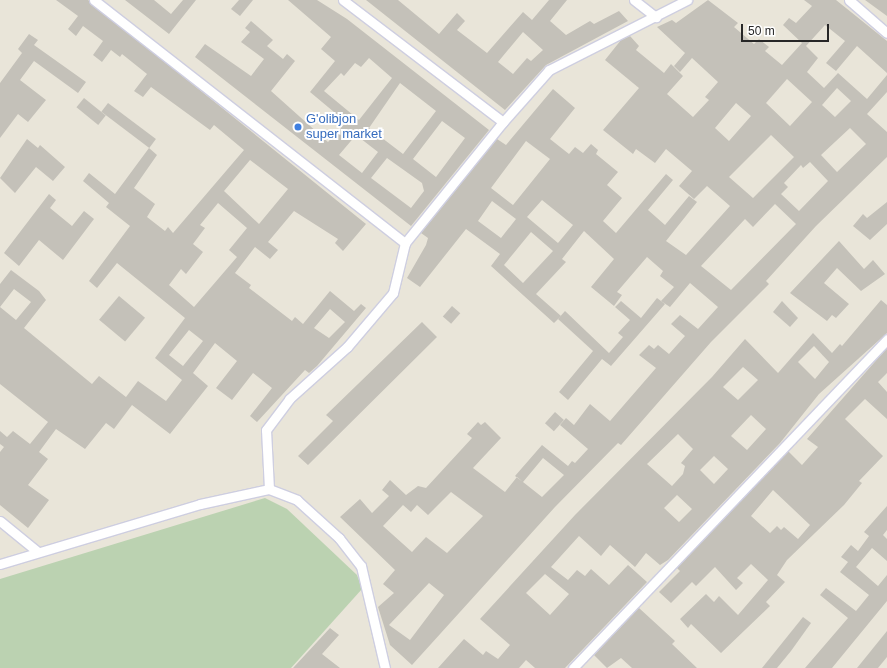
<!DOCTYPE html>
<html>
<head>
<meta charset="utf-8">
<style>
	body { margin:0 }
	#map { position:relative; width:887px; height:668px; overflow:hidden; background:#e9e5d9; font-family:Helvetica,sans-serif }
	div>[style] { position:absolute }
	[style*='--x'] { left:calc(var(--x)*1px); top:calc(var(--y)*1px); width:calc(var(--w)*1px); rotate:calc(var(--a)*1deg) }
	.cemetery>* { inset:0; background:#bbd2b1 }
	.building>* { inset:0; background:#c4c1b9; transform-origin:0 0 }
	.roads { filter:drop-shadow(1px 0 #cecee0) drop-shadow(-1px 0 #cecee0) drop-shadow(0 1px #cecee0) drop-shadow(0 -1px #cecee0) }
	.minor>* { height:9px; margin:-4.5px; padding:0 4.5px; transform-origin:4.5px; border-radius:4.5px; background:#fff }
	.dots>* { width:11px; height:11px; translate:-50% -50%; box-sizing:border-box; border:2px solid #fff; border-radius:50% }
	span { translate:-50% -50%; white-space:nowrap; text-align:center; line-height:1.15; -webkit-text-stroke:4px #fff; paint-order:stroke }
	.shop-label { font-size:13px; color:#366cbe }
	.left { translate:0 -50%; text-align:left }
	.scale { position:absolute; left:741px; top:24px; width:88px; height:18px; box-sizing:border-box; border:2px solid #272727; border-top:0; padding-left:5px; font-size:12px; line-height:14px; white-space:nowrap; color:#272727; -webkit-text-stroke:3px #fff; paint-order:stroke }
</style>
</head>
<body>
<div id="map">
	<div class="cemetery">
		<div style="clip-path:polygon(265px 498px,287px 509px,357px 575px,362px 589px,291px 668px,0 668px,0 579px)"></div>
	</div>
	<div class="building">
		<div style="clip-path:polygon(evenodd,56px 0,88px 0,366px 224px,343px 251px,335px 243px,338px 239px,294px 211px,268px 242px,278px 250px,270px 259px,255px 247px,235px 273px,251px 285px,249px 288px,292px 321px,295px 317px,303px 324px,330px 291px,354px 311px,361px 304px,366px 308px,317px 366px,309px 373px,305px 370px,257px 422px,250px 416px,272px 388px,253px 373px,232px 400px,216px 388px,237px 361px,215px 343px,193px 373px,208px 386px,170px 434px,132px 405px,114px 429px,106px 423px,85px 449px,56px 429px,39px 452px,48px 459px,28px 485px,49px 500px,28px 528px,0 505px,0 452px,4px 447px,0 444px,0 431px,7px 437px,13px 431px,30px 444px,48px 422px,0 384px,0 307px,16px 320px,31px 302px,14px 289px,0 307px,0 284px,11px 270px,39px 291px,46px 300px,24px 328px,92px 384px,99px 376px,126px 397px,138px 381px,166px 401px,182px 380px,155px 358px,185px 318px,117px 263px,97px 288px,89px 281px,130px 226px,106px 207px,109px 203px,83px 181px,89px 173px,115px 194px,149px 148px,157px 155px,134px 188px,155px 204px,147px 217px,165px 231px,168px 227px,173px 233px,244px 150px,214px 125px,210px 130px,151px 87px,143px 97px,134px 91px,147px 74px,122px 54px,120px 57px,111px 50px,102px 62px,93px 55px,103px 41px,83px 26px,76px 36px,68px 29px,78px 16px,56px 0,250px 160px,288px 189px,259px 224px,224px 191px,250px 160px,56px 0,218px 203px,247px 228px,229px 250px,237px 257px,194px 307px,169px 285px,181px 269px,186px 274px,203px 252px,193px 244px,205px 228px,200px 225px,218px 203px,56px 0,330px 309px,345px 322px,329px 338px,314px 328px,330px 309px,56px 0,189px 330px,203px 341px,183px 366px,169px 355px,189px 330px)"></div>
		<div style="clip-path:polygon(125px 0,154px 0,171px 14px,183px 0,196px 0,169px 34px)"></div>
		<div style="clip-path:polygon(239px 0,253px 0,240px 16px,231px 9px)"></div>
		<div style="clip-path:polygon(evenodd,288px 0,317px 0,347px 19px,489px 130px,411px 226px,195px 57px,205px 44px,251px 76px,264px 59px,241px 42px,250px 32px,245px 28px,251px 21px,273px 40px,267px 46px,283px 59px,287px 54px,295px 61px,271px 91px,328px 142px,346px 122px,310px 92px,335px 61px,321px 49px,331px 37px,288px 0,369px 58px,392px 78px,359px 120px,324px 91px,341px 73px,344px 76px,355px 63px,361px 67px,369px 58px,288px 0,400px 83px,436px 111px,403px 154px,369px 128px,400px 83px,288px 0,442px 121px,465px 138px,436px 177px,413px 159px,442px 121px,288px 0,356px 135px,378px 152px,362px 173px,339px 155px,356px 135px,288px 0,387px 158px,422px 183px,424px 191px,411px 208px,371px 178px,387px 158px)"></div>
		<div style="clip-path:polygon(evenodd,366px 0,398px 0,439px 34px,457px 13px,465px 21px,457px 30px,487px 53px,523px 12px,532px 20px,549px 0,567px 0,550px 21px,566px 35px,590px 21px,594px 24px,619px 11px,628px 21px,546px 65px,505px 110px,366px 0,523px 32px,543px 50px,531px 61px,527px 58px,513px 74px,498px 62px,523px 32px)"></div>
		<div style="clip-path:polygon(evenodd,708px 0,738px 23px,734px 27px,754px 44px,759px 39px,769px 47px,765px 51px,782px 65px,802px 43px,783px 25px,789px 18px,796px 23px,812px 6px,804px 0,836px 0,887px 41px,887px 73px,857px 46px,836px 71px,826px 63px,845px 41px,825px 25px,806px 46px,818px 58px,807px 72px,824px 88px,838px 73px,867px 99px,887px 75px,887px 92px,867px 114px,887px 132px,887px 157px,816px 226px,766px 281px,769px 284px,711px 342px,621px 445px,618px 443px,555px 507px,412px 665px,390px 645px,378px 607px,394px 593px,383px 584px,395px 570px,340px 517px,360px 499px,372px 513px,389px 496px,382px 490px,390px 480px,406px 495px,418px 486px,426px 488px,472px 438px,467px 434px,478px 422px,481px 425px,485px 422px,501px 438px,473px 468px,505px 492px,517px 477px,523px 482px,515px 476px,542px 445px,568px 466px,572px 461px,575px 463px,588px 449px,560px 425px,566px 418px,574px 425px,590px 404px,610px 421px,656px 368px,639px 355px,649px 345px,654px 349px,658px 345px,669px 354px,685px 336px,671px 324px,680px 315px,698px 329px,718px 307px,690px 283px,670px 307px,661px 301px,674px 287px,660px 276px,663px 271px,647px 257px,617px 292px,622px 295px,614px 306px,591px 287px,614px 259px,584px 231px,562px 259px,566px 262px,536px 294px,561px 316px,554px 323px,491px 266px,500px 254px,466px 229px,420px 287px,407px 278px,426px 245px,428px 238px,421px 233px,497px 139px,506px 145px,553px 89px,575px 108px,550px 139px,569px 154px,575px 147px,583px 153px,591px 144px,598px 150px,596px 154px,618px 172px,607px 185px,622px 198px,603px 221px,616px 233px,666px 174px,673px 180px,648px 210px,665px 225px,689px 196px,697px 202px,666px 241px,686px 255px,730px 206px,707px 186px,694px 199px,679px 186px,692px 171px,666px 149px,655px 163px,636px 149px,633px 154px,603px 130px,639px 88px,605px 60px,621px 40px,630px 36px,639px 46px,636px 50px,664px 73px,671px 64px,683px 76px,667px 94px,693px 117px,709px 100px,705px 97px,718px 82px,692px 58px,680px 72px,674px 66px,685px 53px,657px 27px,672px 20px,676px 23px,708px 0,787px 79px,812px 102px,790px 126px,766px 103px,787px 79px,708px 0,837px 88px,851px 101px,835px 117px,822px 105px,837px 88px,708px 0,736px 103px,751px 116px,729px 141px,715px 128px,736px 103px,708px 0,850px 128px,866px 144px,837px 172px,821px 155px,850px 128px,708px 0,771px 135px,794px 157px,753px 198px,729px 177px,771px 135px,708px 0,526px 141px,550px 159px,513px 205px,491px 188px,526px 141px,708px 0,810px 162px,828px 181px,799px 211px,781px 194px,788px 187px,784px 183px,801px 165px,803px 168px,810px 162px,708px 0,542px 200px,573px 225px,558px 243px,527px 217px,542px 200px,708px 0,492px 201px,516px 219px,501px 238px,478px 221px,492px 201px,708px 0,775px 204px,796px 224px,731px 290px,701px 266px,745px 219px,753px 227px,775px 204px,708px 0,531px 232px,553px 251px,523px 283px,504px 265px,531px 232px,708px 0,543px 458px,564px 475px,542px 497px,523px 482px,543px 458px,708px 0,451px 492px,483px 516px,447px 553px,426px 537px,412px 552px,383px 526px,403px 505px,411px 512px,417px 505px,428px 515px,451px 492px,708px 0,429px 583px,444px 595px,410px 640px,389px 625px,429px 583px)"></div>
		<div style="clip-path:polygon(865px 0,887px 0,887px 16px)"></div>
		<div style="clip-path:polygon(29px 34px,38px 40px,34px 45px,86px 82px,78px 93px,34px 61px,20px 80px,46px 100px,28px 122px,18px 114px,0 138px,0 83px,22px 53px,18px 49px)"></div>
		<div style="left:84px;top:98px;width:28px;height:12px;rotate:39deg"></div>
		<div style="left:108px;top:103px;width:60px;height:11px;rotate:37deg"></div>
		<div style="clip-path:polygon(27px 139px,38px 148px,40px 145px,65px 167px,53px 181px,36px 167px,15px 193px,0 178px)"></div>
		<div style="clip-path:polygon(49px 194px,56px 200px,50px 208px,72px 226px,84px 211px,94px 219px,63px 260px,39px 240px,19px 266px,4px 253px)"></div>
		<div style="clip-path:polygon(887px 202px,887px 224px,870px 240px,853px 226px,863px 214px,867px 218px)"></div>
		<div style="clip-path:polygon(839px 241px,864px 269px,873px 260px,885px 274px,861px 291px,837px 268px,824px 283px,849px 304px,836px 318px,832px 315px,827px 321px,790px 293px)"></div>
		<div style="left:119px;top:296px;width:34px;height:31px;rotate:40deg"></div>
		<div style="clip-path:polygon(657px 298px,665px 304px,611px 366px,602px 359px,568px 400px,559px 392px,593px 351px,558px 319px,565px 311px,609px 353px,623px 337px,618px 333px,630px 320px,615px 307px,621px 301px,641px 318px)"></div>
		<div style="clip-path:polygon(evenodd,881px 300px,887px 305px,887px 333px,819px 394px,780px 443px,668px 560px,660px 565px,646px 553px,635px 567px,610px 545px,601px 556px,579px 536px,551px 567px,568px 580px,577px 570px,585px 576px,591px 569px,609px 585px,628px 565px,647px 582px,565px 668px,535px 668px,526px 660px,519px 668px,438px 668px,464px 639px,483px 655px,486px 651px,498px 659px,510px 645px,480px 619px,575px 515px,712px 377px,745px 339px,778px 373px,813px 333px,832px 353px,840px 344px,842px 346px,881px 300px,814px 346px,829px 362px,815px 379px,798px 362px,814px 346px,881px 300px,743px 367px,758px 380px,738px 400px,723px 387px,743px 367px,881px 300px,751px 415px,766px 429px,747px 450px,731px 436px,751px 415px,881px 300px,678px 434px,693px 449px,681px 463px,685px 466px,683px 474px,672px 486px,647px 464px,678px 434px,881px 300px,714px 456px,728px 469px,714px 484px,700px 470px,714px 456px,881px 300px,677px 495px,692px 509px,679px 522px,664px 508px,677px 495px,881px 300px,545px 574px,569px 594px,550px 615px,526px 593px,545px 574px)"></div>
		<div style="clip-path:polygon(782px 301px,798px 318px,790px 327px,773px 312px)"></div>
		<div style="left:452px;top:306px;width:11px;height:14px;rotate:41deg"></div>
		<div style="clip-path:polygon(422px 322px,437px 337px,308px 465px,298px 456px,333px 421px,326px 415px)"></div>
		<div style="clip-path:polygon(evenodd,887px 348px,887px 373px,878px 382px,887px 392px,887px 419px,865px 399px,845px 419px,883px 456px,859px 481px,862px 483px,844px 505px,787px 560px,777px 575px,785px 582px,766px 602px,770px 606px,721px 653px,691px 624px,688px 628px,680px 619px,706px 594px,714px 602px,719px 596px,738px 615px,768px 580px,751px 564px,737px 578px,743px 583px,736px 590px,715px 567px,696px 586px,692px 582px,671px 603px,659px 592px,680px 571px,677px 568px,788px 451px,802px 465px,818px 447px,807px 439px,887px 348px,773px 490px,810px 525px,798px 539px,784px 527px,781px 530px,777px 526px,770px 533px,751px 516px,773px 490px)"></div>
		<div style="left:555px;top:412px;width:12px;height:15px;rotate:42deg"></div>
		<div style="clip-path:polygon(887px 506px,887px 530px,883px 535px,887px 539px,887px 561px,872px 548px,856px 567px,878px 586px,887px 575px,887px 601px,832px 668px,805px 668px,848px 618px,820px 595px,826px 588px,856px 611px,869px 595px,840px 572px,848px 562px,841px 557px,851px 545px,858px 551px,869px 536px,864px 532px)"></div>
		<div style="clip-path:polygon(639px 608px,675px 641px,672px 644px,697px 668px,632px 668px,621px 658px,607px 668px,594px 655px)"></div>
		<div style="clip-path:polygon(803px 617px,811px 623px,791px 651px,777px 668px,762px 668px)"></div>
		<div style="clip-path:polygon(330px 628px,339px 635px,322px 654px,340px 668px,293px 668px)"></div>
		<div style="clip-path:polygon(887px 631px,887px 657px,878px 668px,857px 668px)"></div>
	</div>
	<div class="roads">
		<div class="minor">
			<div style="--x:94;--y:0;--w:395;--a:38"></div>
			<div style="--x:343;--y:0;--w:201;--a:37.3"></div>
			<div style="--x:634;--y:0;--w:28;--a:38"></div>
			<div style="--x:849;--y:0;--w:50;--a:41"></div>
			<div style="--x:269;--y:489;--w:59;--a:-92.9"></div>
			<div style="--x:266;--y:430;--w:39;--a:-53"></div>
			<div style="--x:289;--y:399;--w:78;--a:-41.9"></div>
			<div style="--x:347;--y:347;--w:71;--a:-49.6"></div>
			<div style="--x:393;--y:293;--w:51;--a:-76.5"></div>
			<div style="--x:405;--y:243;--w:156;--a:-51"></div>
			<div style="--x:503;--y:122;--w:69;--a:-48.5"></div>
			<div style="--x:549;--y:70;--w:155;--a:-26.9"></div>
			<div style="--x:0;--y:521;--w:49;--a:39.2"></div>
			<div style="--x:0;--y:564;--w:209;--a:-16.7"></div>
			<div style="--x:200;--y:504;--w:71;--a:-12.3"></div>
			<div style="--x:269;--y:489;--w:30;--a:21"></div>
			<div style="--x:297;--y:500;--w:57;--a:42.1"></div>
			<div style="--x:339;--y:538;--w:36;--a:52"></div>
			<div style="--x:361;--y:566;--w:105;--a:76.8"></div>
			<div style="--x:573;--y:668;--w:455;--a:-46.3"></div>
		</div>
	</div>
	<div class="dots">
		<div style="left:298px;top:127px;background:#3f7fe0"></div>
	</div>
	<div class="shop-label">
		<span class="left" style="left:306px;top:127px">G'olibjon<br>super market</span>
	</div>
	<div class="scale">50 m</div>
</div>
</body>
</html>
